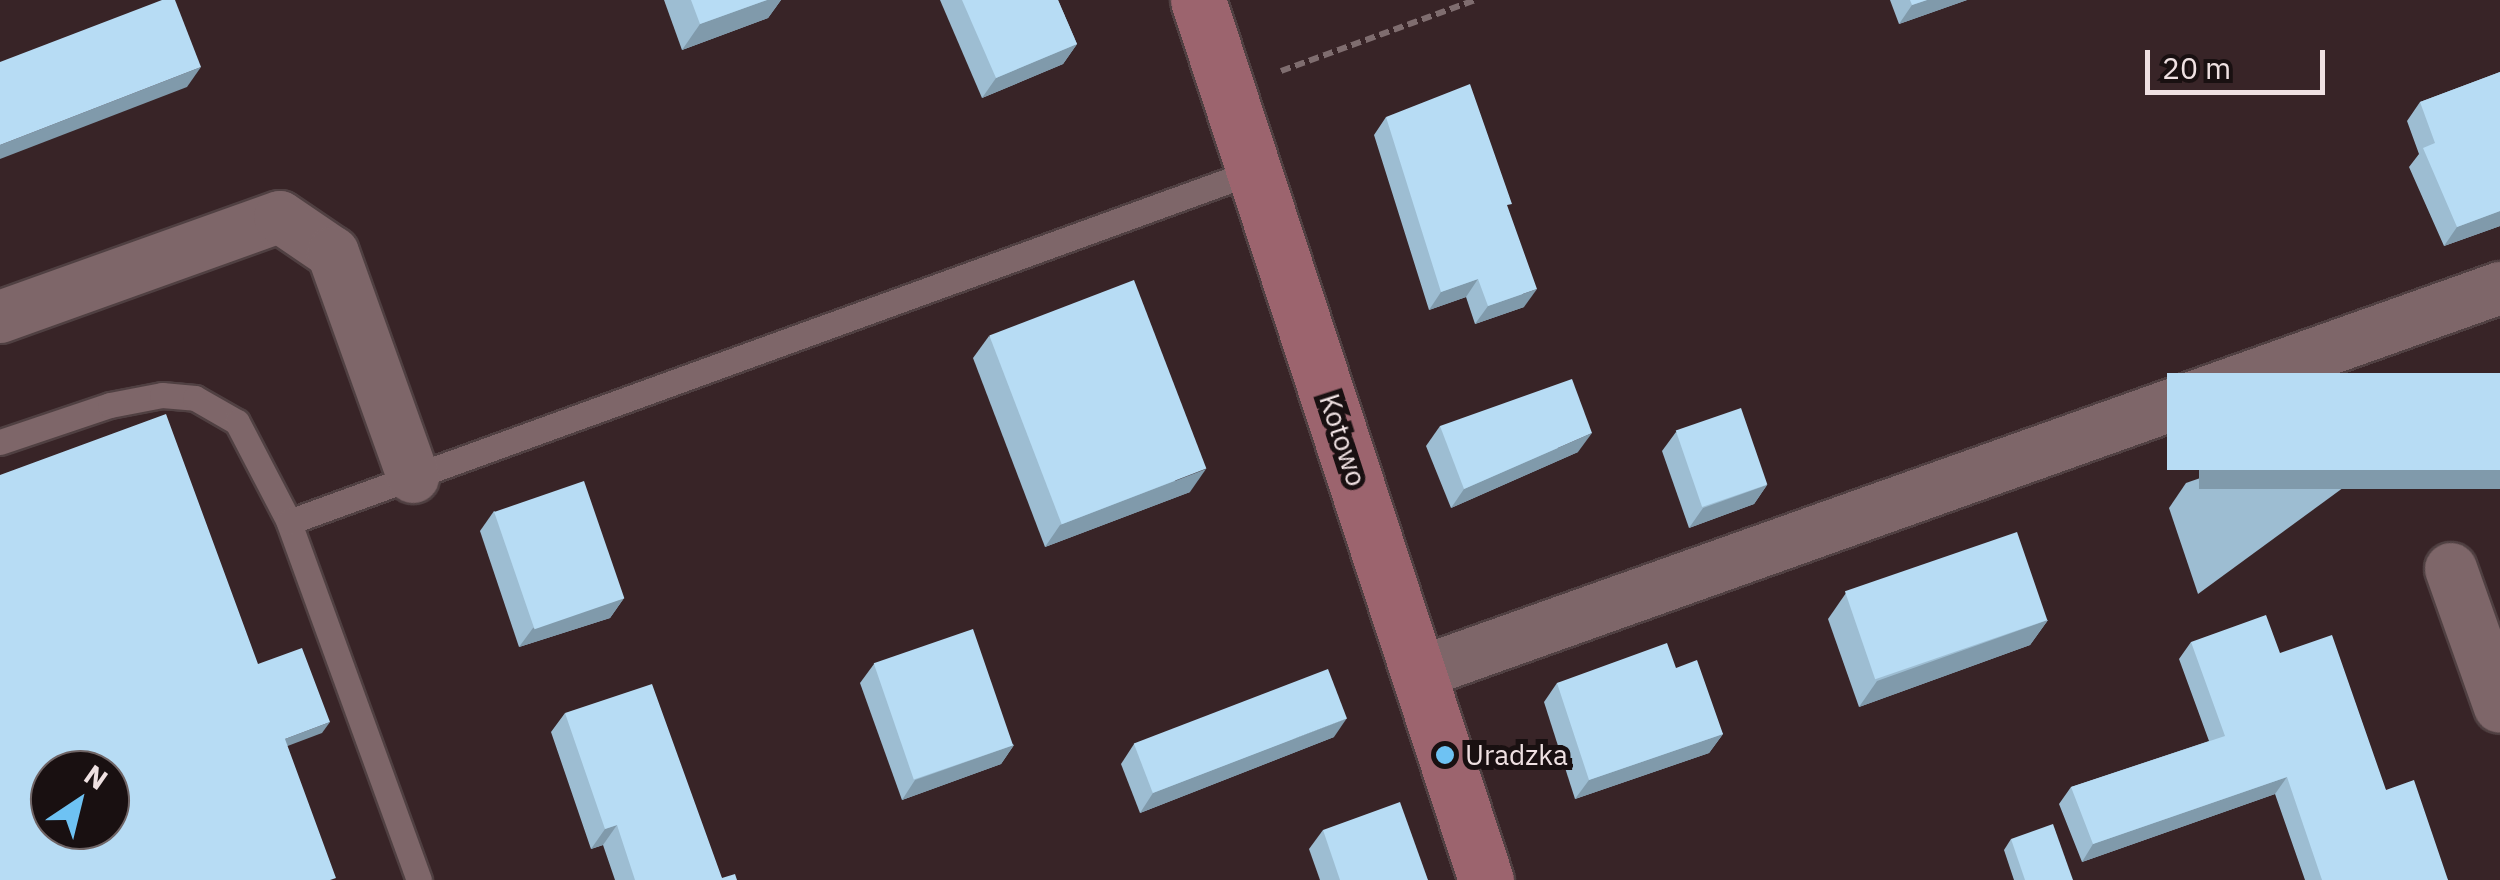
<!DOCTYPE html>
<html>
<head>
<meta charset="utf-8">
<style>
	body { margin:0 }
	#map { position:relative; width:2500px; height:880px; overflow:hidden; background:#382427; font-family:"IBM Plex Sans",sans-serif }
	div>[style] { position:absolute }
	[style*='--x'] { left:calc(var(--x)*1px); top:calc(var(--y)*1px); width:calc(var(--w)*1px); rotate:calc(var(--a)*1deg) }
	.path>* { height:6px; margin-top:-3px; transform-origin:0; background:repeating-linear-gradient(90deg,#7f6d6f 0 10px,transparent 0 15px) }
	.roads { filter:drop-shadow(2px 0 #504042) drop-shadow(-2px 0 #504042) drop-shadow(0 2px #504042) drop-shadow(0 -2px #504042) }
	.lane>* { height:25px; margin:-12.5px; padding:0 12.5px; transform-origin:12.5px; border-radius:12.5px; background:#7e6669 }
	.street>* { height:52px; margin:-26px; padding:0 26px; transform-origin:26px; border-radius:26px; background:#7e6669 }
	.secondary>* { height:55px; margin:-27.5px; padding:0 27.5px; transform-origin:27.5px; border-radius:27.5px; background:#9c646e }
	.wall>* { inset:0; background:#9dbdd2 }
	.shaded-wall>* { inset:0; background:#809aab; transform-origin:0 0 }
	.building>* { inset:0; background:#b7dcf4; transform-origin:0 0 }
	.dots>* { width:28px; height:28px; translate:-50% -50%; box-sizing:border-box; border:5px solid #191011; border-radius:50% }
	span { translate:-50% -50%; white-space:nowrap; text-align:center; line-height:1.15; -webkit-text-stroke:10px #191011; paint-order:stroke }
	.street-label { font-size:28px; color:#efe1e2 }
	.poi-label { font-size:28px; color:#efe1e2 }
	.left { translate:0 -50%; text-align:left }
	.north { position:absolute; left:30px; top:750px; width:100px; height:100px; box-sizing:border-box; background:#191011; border:2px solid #6f6465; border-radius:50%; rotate:35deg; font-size:28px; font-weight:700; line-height:40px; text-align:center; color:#efe1e2 }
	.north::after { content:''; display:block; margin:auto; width:35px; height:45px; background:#6ec2f3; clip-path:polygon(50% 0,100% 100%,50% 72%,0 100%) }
	.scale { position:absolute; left:2145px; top:50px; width:180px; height:45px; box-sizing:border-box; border:5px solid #efe1e2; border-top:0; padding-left:12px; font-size:30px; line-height:35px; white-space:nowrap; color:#efe1e2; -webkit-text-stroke:8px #191011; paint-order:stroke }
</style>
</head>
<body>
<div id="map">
	<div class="path">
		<div style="--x:1281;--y:71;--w:207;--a:-20.1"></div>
	</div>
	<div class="roads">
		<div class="lane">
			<div style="--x:0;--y:442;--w:116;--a:-18.6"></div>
			<div style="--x:110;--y:405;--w:53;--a:-10.9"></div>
			<div style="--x:162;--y:395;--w:33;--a:5"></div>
			<div style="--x:195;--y:398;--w:48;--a:29.7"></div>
			<div style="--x:237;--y:422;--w:113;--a:62.5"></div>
			<div style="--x:419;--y:880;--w:381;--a:-110"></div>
			<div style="--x:289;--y:522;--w:1028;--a:-19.97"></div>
		</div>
		<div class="street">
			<div style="--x:0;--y:317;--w:297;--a:-19.7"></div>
			<div style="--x:280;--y:217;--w:64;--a:34.2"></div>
			<div style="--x:333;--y:253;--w:238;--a:70.3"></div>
			<div style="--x:2451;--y:569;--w:146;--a:70.5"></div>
			<div style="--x:1419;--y:673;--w:1148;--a:-19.6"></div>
		</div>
		<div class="secondary">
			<div style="--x:1198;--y:0;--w:926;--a:71.88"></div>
		</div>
	</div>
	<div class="wall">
		<div style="clip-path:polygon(664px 0,781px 0,768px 18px,682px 50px)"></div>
		<div style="clip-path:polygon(940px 0,1058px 0,1077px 44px,1063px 64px,982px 98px)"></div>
		<div style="clip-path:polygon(1890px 0,1967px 0,1899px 24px)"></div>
		<div style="clip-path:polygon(2500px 72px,2500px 226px,2444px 246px,2409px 167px,2419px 154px,2407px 121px,2420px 102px)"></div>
		<div style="clip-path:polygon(1386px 117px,1508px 210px,1524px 307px,1475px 324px,1466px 297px,1429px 310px,1374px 135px)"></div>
		<div style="clip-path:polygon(989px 336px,1190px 492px,1045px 547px,973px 358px)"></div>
		<div style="clip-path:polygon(2500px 373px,2198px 594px,2169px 508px,2186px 483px)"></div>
		<div style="clip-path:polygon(1440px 426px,1578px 452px,1451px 508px,1426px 446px)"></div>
		<div style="clip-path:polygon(1676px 432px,1767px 485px,1754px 504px,1689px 528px,1662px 451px)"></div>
		<div style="clip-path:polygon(494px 511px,624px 598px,610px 618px,519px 647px,480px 531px)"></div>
		<div style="clip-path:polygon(1846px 593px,2048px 620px,2030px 645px,1859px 707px,1828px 619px)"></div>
		<div style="clip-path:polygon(2191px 642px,2280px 653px,2386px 790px,2448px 880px,2305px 880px,2275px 794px,2082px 862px,2059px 804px,2071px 787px,2209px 741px,2179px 659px)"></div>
		<div style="clip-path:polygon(874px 664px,1014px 745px,1001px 764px,902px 800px,860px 683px)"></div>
		<div style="clip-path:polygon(1676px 668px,1723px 734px,1709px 753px,1575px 799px,1544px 702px,1557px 683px)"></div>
		<div style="clip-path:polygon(565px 713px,722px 878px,737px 880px,615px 880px,603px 845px,591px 849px,551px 732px)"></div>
		<div style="clip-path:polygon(1334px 737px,1140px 813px,1121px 764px,1134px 744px)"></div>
		<div style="clip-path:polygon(1323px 830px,1428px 880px,1320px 880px,1309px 849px)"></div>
		<div style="clip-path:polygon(2011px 839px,2073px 880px,2014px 880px,2004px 850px)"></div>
	</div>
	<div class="shaded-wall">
		<div style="clip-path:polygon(767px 0,781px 0,768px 18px,682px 50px,700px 24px)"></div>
		<div style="clip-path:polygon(1927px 0,1967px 0,1899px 24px,1912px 5px)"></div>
		<div style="clip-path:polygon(1077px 44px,1063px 64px,982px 98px,996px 78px)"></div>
		<div style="clip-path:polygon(201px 67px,187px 87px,0 159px,0 145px)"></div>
		<div style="clip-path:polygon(2500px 211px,2500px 226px,2444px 246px,2457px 227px)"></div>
		<div style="clip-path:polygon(1478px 279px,1466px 297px,1429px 310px,1441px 292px)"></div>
		<div style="clip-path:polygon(1537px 289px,1524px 307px,1475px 324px,1488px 306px)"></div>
		<div style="clip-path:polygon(1592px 433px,1578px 452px,1451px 508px,1464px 489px)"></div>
		<div style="clip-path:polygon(1206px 469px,1190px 492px,1045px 547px,1060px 525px)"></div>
		<div style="left:2500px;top:470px;width:19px;height:301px;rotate:90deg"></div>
		<div style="clip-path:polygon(1767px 485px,1754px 504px,1689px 528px,1703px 508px)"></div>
		<div style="clip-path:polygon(624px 598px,610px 618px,519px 647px,533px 628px)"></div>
		<div style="clip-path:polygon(2048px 620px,2030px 645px,1859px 707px,1877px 681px)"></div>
		<div style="clip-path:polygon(1347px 718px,1334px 737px,1140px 813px,1153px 793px)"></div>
		<div style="clip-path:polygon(330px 722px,322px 733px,277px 750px,285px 739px)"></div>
		<div style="clip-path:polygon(1723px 734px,1709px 753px,1575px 799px,1589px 780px)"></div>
		<div style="clip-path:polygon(1014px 745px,1001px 764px,902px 800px,915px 780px)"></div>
		<div style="clip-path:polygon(2287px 777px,2275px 794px,2082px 862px,2093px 844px)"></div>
		<div style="clip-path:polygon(617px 825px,603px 845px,591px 849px,605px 829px)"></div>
	</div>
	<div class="building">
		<div style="clip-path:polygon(162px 0,175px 0,201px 67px,0 145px,0 62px)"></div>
		<div style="clip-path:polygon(691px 0,767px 0,700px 24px)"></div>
		<div style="clip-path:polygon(962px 0,1058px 0,1077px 44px,996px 78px)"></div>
		<div style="clip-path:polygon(1910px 0,1927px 0,1912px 5px)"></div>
		<div style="clip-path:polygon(2500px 72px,2500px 211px,2457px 227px,2423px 148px,2435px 143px,2420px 102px)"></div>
		<div style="clip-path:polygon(1470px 84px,1512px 204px,1507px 205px,1537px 289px,1488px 306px,1478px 279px,1441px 292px,1386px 117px)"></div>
		<div style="left:1134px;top:280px;width:202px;height:155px;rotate:69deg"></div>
		<div style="left:2500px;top:373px;width:97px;height:333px;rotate:90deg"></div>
		<div style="clip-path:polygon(1572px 379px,1592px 433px,1464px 489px,1440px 426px)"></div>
		<div style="left:1741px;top:408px;width:81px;height:69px;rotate:71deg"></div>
		<div style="clip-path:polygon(evenodd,166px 414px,258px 664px,302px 648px,330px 722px,285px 739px,336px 878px,330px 880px,0 880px,0 475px,166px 414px,50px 770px,110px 770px,110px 830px,50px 830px,50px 770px)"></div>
		<div style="left:584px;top:481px;width:124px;height:95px;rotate:71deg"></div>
		<div style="left:2017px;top:532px;width:93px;height:182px;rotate:71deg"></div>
		<div style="clip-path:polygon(2266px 615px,2280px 653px,2332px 635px,2386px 790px,2414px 780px,2448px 880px,2322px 880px,2287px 777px,2093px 844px,2071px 787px,2225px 736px,2191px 642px)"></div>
		<div style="left:973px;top:629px;width:123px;height:105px;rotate:71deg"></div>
		<div style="clip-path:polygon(1667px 643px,1676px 668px,1697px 660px,1723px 734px,1589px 780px,1557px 683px)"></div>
		<div style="left:1328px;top:669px;width:53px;height:208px;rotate:69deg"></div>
		<div style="clip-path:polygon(652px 684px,722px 878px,735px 874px,737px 880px,635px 880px,617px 825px,605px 829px,565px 713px)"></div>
		<div style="clip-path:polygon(1400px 802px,1428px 880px,1340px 880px,1323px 830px)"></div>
		<div style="clip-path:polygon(2053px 824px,2073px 880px,2025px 880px,2011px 839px)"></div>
	</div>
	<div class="dots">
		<div style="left:1445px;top:755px;background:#6ec2f3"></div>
	</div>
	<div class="street-label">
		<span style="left:1343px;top:440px;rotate:72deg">Kotowo</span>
	</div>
	<div class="poi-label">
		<span class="left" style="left:1465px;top:755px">Uradzka</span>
	</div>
	<div class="north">N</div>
	<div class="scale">20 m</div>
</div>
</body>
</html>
